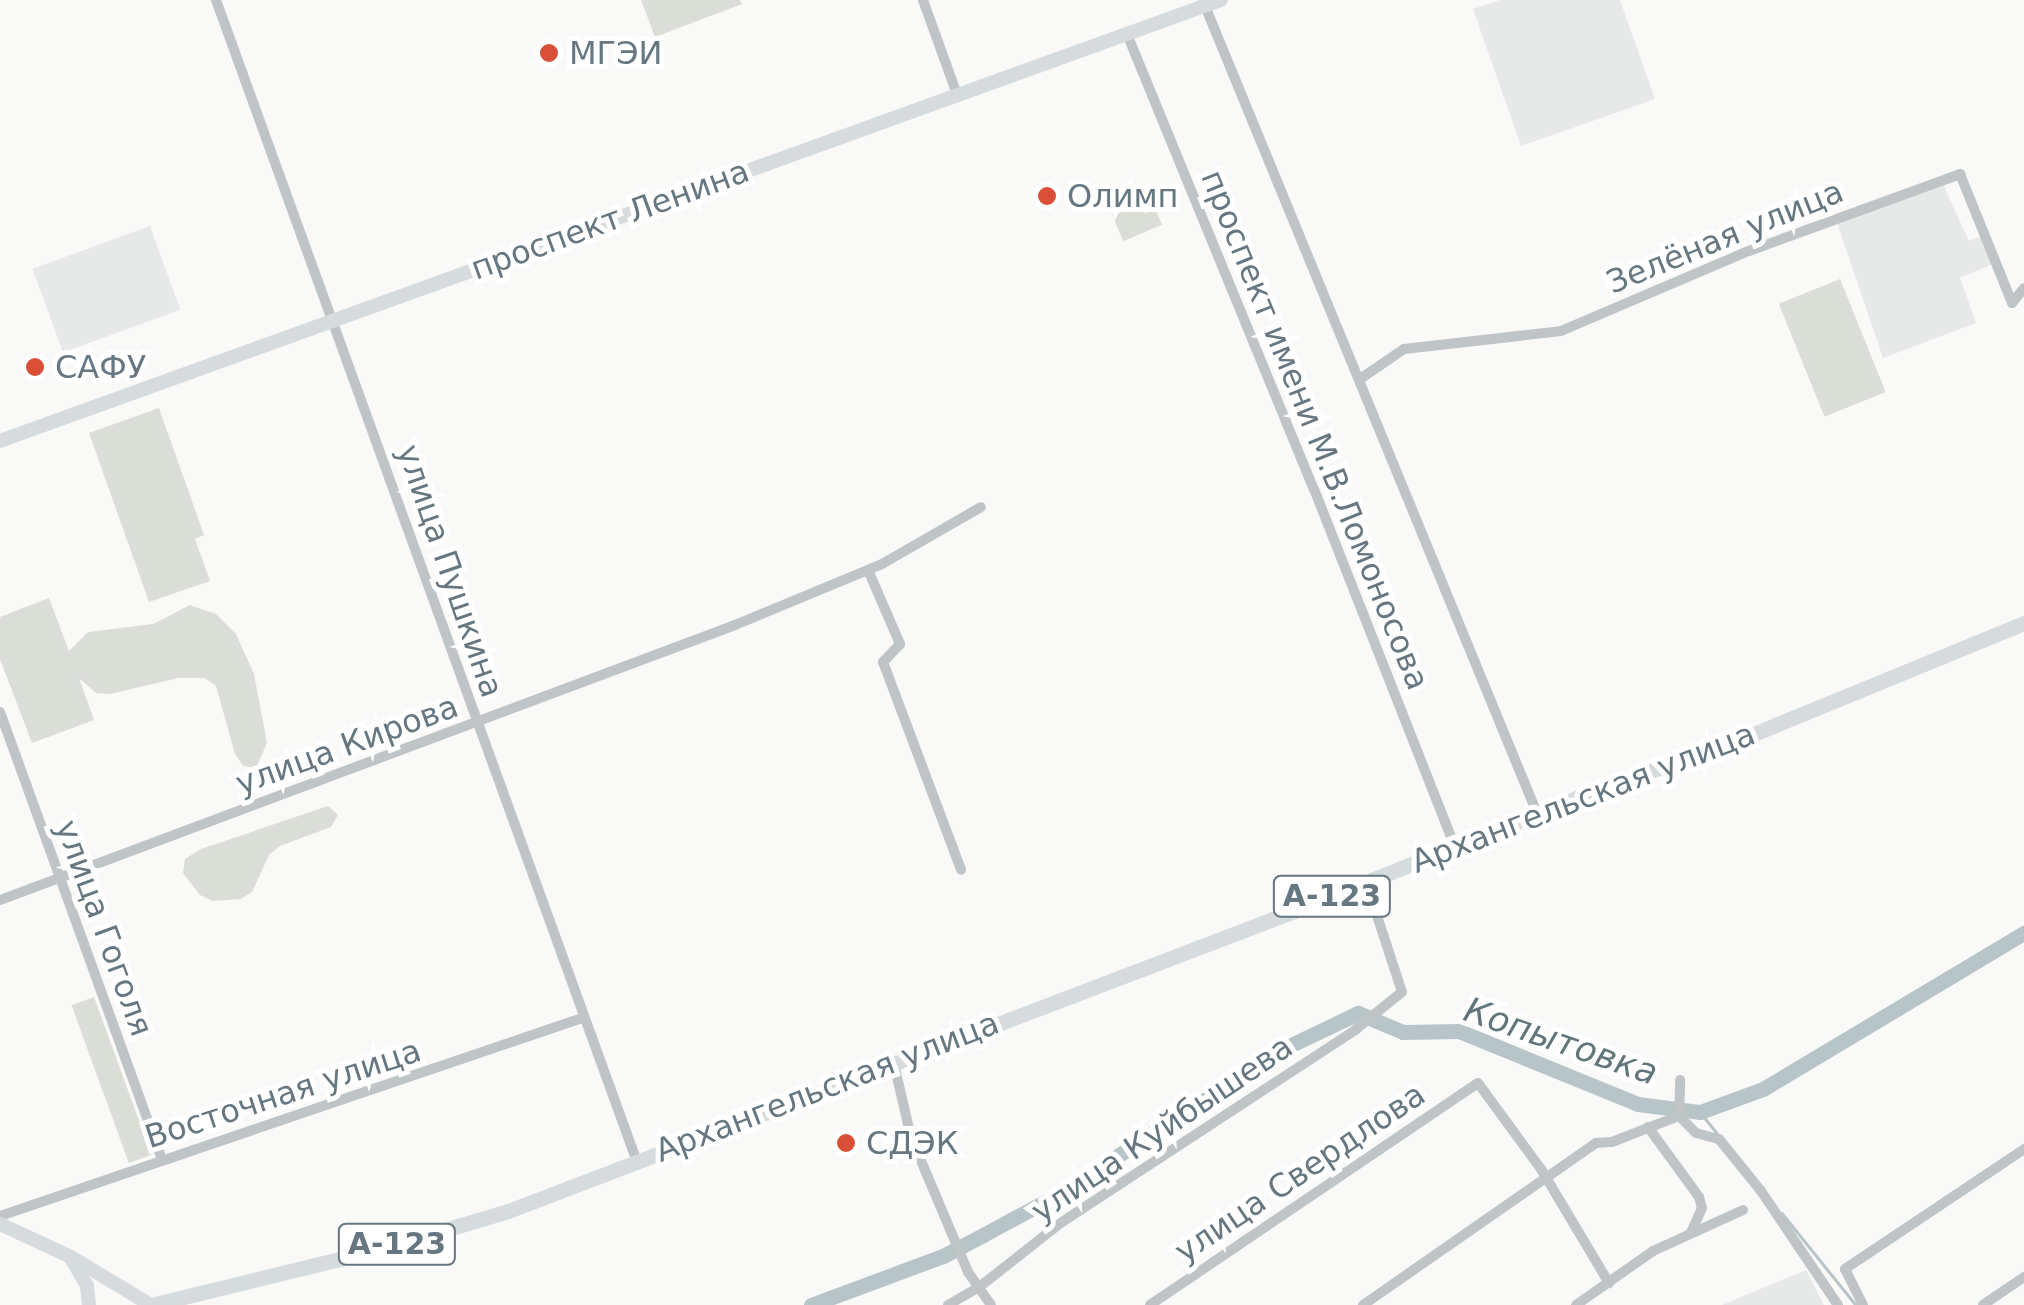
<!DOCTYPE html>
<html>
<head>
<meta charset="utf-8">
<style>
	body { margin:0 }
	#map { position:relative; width:2024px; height:1305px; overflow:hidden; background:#f9f9f8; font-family:"DejaVu Sans",sans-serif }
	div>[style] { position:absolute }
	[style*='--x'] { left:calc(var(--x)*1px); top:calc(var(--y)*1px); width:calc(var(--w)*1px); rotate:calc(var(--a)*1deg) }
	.built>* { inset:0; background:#e7e9e9; transform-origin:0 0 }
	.green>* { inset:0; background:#daded7; transform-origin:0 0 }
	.stream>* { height:2.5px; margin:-1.25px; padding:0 1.25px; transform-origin:1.25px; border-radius:1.25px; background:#b8c5c8 }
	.river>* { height:15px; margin:-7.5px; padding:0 7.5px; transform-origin:7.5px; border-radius:7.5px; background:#b8c5c8 }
	.street>* { height:10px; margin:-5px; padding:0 5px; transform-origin:5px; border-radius:5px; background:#bfc4c7 }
	.secondary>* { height:14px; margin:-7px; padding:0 7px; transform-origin:7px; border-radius:7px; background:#d6dbde }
	.primary>* { height:15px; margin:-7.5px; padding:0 7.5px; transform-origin:7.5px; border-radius:7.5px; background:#d6dbde }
	.dots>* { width:28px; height:28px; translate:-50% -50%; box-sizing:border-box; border:5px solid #fff; border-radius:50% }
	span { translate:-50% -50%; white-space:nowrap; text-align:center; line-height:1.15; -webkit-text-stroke:10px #fff; paint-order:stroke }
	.shield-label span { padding:2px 8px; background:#fff; border:2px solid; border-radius:8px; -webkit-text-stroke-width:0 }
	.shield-label { font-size:30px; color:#667781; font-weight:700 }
	.poi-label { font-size:32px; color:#667781 }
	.left { translate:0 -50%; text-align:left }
	.street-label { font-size:32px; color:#667781 }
	.water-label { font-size:35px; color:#61767b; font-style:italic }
</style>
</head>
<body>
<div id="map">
	<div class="built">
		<div style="clip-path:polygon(1500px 0,1620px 0,1655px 99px,1521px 146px,1473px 9px)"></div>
		<div style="clip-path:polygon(1942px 182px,1969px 241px,1986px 235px,1998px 262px,1960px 278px,1976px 323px,1883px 358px,1835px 217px)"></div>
		<div style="left:150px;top:226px;width:89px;height:125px;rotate:70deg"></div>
		<div style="clip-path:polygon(1806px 1270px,1824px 1305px,1722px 1305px)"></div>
	</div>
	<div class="green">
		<div style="clip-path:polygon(641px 0,740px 0,742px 4px,655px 37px)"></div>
		<div style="left:1151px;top:199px;width:28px;height:42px;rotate:67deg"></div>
		<div style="left:1840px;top:279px;width:122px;height:66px;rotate:68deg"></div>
		<div style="clip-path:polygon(159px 408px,204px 535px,195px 539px,210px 581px,149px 602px,89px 433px)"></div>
		<div style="clip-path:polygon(49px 598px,69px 651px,88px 632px,153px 624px,190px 605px,216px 614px,236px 634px,254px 674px,267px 743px,256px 768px,243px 766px,235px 754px,216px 686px,205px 678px,178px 678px,110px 694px,96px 693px,79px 678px,94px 720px,32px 743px,0 659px,0 617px)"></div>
		<div style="clip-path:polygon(328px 806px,338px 815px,331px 827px,280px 846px,269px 855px,252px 892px,241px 899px,213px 901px,200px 895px,183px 873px,185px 859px,201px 849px)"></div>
		<div style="left:94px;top:997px;width:168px;height:24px;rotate:70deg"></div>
	</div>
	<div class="stream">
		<div style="--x:1700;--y:1112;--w:27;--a:51"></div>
		<div style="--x:1782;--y:1213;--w:118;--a:51.2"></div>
	</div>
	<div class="river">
		<div style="--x:811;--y:1305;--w:141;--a:-20.4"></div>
		<div style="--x:943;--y:1256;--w:45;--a:-27.7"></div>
		<div style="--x:983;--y:1235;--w:82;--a:-28.4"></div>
		<div style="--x:1055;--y:1196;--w:276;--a:-32.7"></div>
		<div style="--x:1287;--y:1047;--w:79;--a:-25.6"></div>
		<div style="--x:1358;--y:1013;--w:49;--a:22.9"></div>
		<div style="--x:1403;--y:1032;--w:56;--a:-1"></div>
		<div style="--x:1459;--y:1031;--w:193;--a:22.2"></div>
		<div style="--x:1638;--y:1104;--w:63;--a:7.4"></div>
		<div style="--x:1700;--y:1112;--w:67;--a:-20.1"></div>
		<div style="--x:1763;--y:1089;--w:304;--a:-30.9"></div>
	</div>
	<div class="street">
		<div style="--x:216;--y:0;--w:1233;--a:70.08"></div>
		<div style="--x:923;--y:0;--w:103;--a:70.2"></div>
		<div style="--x:1205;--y:6;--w:873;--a:67.64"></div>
		<div style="--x:1127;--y:34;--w:492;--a:67.7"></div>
		<div style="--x:1314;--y:489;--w:383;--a:68.5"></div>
		<div style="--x:1360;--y:379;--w:53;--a:-34.3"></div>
		<div style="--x:1404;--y:349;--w:158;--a:-6.5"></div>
		<div style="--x:1561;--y:331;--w:204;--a:-23.1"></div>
		<div style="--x:1749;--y:251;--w:225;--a:-20"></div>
		<div style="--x:1960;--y:174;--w:139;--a:68"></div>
		<div style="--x:2012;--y:303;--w:19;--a:-51"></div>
		<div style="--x:868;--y:570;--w:81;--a:66.6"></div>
		<div style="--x:900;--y:644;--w:25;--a:133"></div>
		<div style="--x:883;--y:662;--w:222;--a:69.4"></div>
		<div style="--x:0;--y:712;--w:476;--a:70.1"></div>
		<div style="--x:0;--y:900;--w:785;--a:-20.51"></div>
		<div style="--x:735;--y:625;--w:159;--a:-22.5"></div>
		<div style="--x:882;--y:564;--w:114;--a:-29.9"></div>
		<div style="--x:894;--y:1064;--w:75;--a:76.9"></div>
		<div style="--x:911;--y:1137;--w:147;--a:67.1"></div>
		<div style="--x:968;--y:1272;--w:40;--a:55.1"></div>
		<div style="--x:1679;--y:1116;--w:36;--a:-88"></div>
		<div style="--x:1648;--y:1127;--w:87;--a:53.9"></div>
		<div style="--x:1699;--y:1197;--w:11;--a:75"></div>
		<div style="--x:1702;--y:1208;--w:27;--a:114"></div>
		<div style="--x:0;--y:1216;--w:615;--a:-18.79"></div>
		<div style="--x:948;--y:1305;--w:34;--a:-30"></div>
		<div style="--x:978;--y:1288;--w:107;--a:-38.2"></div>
		<div style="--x:1062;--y:1222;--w:350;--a:-33.2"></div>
		<div style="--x:1355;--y:1030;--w:60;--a:-39"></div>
		<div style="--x:1402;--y:992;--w:116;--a:-108.1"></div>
		<div style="--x:1150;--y:1305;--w:396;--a:-34.1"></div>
		<div style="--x:1478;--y:1083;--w:107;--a:53.8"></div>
		<div style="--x:1541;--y:1169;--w:133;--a:59.2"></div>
		<div style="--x:1363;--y:1305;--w:284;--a:-34.8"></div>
		<div style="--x:1596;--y:1143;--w:16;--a:-4"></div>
		<div style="--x:1612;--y:1142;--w:72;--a:-21.2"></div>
		<div style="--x:1679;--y:1116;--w:24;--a:45"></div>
		<div style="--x:1696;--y:1133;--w:24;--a:15"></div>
		<div style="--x:1719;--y:1139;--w:67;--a:51.1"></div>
		<div style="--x:1761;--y:1191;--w:138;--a:56"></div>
		<div style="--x:1576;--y:1305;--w:94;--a:-35"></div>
		<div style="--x:1653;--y:1251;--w:99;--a:-24.5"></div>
		<div style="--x:1863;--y:1305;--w:40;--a:-116.6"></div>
		<div style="--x:1845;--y:1269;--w:216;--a:-33.8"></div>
		<div style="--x:1983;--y:1305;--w:50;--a:-34.3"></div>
	</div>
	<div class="secondary">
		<div style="--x:0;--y:441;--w:1298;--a:-19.86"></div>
		<div style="--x:0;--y:1224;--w:78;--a:24.9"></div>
		<div style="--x:71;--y:1257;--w:93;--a:31"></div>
		<div style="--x:71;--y:1258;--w:32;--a:60"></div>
		<div style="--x:87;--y:1286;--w:19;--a:84"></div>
	</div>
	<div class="primary">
		<div style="--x:151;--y:1305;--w:240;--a:-13.7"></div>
		<div style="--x:384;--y:1248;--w:129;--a:-16.6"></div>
		<div style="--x:508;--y:1211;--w:841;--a:-20.89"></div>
		<div style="--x:1294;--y:911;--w:334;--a:-21.8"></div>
		<div style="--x:1604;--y:787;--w:132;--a:-19"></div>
		<div style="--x:1729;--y:744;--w:319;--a:-22.3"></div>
	</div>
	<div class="dots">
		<div style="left:549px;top:53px;background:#da5037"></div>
		<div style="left:1047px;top:196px;background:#da5037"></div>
		<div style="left:35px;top:367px;background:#da5037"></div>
		<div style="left:846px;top:1143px;background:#da5037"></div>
	</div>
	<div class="shield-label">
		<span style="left:1332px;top:896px">А-123</span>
		<span style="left:397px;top:1244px">А-123</span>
	</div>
	<div class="poi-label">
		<span class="left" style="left:569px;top:53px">МГЭИ</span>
		<span class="left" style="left:1067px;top:196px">Олимп</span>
		<span class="left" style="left:55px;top:367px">САФУ</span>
		<span class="left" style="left:866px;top:1143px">СДЭК</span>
	</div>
	<div class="street-label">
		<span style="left:610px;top:220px;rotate:-20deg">проспект Ленина</span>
		<span style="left:1725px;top:237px;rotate:-22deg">Зелёная улица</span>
		<span style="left:1315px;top:430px;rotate:68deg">проспект имени М.В.Ломоносова</span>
		<span style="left:450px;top:571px;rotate:71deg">улица Пушкина</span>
		<span style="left:347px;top:745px;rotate:-20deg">улица Кирова</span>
		<span style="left:1583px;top:798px;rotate:-21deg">Архангельская улица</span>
		<span style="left:104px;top:928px;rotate:70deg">улица Гоголя</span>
		<span style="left:827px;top:1087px;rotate:-21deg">Архангельская улица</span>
		<span style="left:283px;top:1094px;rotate:-18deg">Восточная улица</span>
		<span style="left:1162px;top:1129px;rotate:-34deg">улица Куйбышева</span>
		<span style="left:1300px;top:1173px;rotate:-34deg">улица Свердлова</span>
	</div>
	<div class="water-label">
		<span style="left:1561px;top:1041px;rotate:19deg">Копытовка</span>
	</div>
</div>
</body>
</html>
